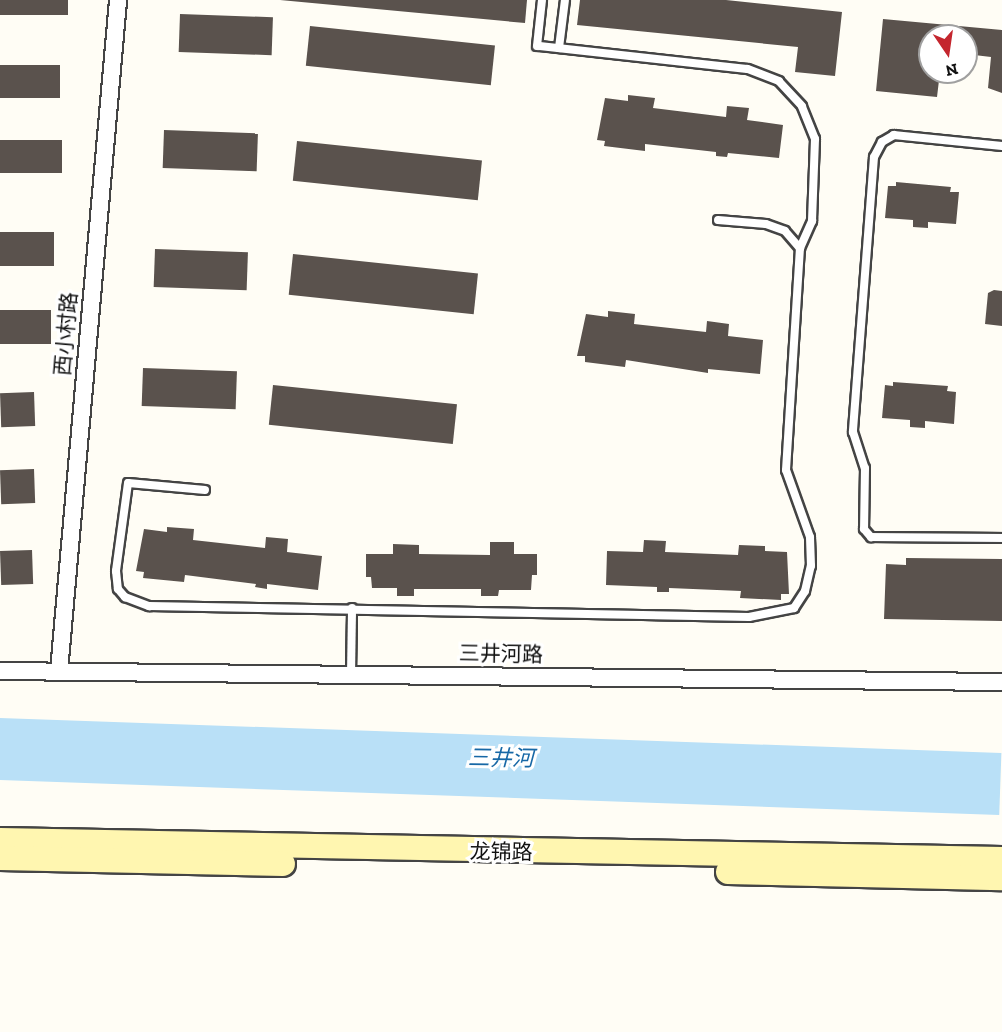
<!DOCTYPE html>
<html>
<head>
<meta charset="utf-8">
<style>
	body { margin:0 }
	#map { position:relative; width:1002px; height:1032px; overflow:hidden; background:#fffdf5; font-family:"Zilla Slab","Noto Sans SC",serif }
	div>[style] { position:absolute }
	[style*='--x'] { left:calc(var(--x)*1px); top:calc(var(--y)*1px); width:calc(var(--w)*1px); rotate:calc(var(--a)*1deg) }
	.water>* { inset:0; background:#b9e0f7; transform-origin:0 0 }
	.building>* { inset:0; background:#5a524d; transform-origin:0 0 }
	.roads { filter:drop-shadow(2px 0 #444) drop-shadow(-2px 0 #444) drop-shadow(0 2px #444) drop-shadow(0 -2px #444) }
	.service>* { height:8px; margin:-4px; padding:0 4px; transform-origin:4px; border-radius:4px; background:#fff }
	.minor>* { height:16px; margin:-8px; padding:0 8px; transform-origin:8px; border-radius:8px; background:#fff }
	.secondary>* { height:24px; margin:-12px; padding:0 12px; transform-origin:12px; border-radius:12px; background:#fff6b0 }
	span { translate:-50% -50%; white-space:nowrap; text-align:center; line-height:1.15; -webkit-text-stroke:6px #fff; paint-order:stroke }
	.street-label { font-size:21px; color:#111 }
	.water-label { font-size:22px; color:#1768a6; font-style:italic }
	.north { position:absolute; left:918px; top:24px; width:60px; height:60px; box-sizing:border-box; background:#fff; border:2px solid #a0a0a0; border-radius:50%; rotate:167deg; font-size:16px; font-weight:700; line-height:24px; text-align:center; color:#111 }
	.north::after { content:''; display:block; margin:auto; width:21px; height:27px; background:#c4262e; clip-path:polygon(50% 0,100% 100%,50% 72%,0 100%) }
</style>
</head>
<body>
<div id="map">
	<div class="water">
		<div style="left:0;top:718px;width:1002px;height:62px;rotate:2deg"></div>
	</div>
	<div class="building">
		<div style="left:0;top:0;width:68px;height:15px"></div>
		<div style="clip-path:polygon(280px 0,527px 0,525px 23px)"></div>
		<div style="clip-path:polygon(580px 0,726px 0,842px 12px,835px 76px,795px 72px,798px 47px,577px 25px)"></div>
		<div style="left:180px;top:14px;width:93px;height:38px;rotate:2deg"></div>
		<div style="clip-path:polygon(883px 19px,1002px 30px,1002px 93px,988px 88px,991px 57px,966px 54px,966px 36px,930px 36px,930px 72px,940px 72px,937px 97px,876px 91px)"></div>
		<div style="left:310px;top:26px;width:186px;height:40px;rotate:6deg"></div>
		<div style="left:60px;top:65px;width:33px;height:60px;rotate:90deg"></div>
		<div style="clip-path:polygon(628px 95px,655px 98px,653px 108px,726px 117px,727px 106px,749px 108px,747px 120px,783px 125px,779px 158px,728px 153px,727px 157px,716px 156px,716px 152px,645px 144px,645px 151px,604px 146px,605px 141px,597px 140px,605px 98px,628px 101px)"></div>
		<div style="left:164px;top:130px;width:94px;height:38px;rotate:2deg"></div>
		<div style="left:62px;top:140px;width:33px;height:62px;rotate:90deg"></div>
		<div style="left:297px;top:141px;width:186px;height:40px;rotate:6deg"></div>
		<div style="clip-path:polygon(896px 182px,951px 187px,950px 192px,959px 192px,956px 224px,928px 222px,928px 228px,913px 227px,913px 220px,885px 218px,888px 186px,896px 186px)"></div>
		<div style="left:54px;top:232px;width:34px;height:54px;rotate:90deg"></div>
		<div style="left:155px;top:249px;width:93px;height:38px;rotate:2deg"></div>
		<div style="left:293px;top:254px;width:186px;height:41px;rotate:6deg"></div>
		<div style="clip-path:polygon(994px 290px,1002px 291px,1002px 326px,985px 324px,988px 293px)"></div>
		<div style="left:0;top:310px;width:51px;height:34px"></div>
		<div style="clip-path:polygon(608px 311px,635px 314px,634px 324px,706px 332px,707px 321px,729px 324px,728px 336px,763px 340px,760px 374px,708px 369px,708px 373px,626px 360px,625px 367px,585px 362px,585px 356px,577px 356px,586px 314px,608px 317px)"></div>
		<div style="left:143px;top:368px;width:94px;height:38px;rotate:2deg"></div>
		<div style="clip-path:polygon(893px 382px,948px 386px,947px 391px,956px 392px,954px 424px,925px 421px,925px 428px,910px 427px,910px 420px,882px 418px,885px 385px,893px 386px)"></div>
		<div style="left:273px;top:385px;width:185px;height:40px;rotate:6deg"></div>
		<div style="left:34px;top:392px;width:34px;height:34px;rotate:88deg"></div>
		<div style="left:34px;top:469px;width:34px;height:34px;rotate:88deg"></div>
		<div style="clip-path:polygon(167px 527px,194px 529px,193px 540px,265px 548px,266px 537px,288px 539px,287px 552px,322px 556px,318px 590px,267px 584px,267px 589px,255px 587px,256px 584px,185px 575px,184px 582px,143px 578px,144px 572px,136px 571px,144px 529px,167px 532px)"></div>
		<div style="clip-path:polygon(644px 540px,666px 541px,665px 552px,738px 555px,739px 545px,765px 546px,765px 551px,787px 552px,789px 594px,781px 594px,781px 600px,740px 598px,741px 591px,669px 588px,669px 592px,657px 592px,657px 587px,606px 585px,607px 551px,643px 552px)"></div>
		<div style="clip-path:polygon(490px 542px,514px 542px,514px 554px,537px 554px,537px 575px,532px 575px,531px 590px,499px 590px,498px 596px,481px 596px,481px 589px,414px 589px,414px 596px,397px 596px,397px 588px,372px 588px,371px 577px,366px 577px,366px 554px,393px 554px,393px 544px,419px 545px,419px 554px,490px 555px)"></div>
		<div style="left:32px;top:550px;width:34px;height:32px;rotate:88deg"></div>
		<div style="clip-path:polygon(906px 558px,1002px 559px,1002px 621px,884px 619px,886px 564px,906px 565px)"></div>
	</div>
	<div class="roads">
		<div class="service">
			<div style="--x:559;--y:48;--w:48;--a:-82.9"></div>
			<div style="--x:1002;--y:146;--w:109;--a:-174.2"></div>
			<div style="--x:894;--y:135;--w:14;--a:150"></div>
			<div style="--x:882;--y:142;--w:17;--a:118"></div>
			<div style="--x:874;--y:157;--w:276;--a:94.4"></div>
			<div style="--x:853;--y:432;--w:38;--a:72"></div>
			<div style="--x:865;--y:468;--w:61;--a:90.9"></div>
			<div style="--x:864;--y:529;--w:11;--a:49"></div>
			<div style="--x:871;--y:537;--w:131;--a:0.4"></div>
			<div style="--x:718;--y:220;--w:48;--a:4.8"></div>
			<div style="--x:766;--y:224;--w:20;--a:20"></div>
			<div style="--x:785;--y:231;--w:23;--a:49"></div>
			<div style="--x:205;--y:490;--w:77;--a:-174.8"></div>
			<div style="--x:128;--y:483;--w:89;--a:97.8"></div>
			<div style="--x:116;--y:571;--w:18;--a:84"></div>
			<div style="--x:118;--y:589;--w:11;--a:49"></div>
			<div style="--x:125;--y:597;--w:26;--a:21"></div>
			<div style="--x:149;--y:606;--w:600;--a:1.05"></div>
			<div style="--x:749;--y:617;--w:46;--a:-11.3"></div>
			<div style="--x:794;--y:608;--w:20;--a:-57"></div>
			<div style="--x:805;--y:591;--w:26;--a:-77"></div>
			<div style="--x:811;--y:566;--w:29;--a:-92"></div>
			<div style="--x:810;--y:537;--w:71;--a:-109.7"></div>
			<div style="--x:786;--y:470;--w:222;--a:-86.4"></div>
			<div style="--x:800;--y:248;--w:30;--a:-66"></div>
			<div style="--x:812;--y:221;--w:82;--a:-87.9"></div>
			<div style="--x:815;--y:139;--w:35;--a:-112"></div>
			<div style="--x:802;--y:106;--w:34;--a:-133"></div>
			<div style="--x:779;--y:81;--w:34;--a:-159"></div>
			<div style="--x:747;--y:69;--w:211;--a:-173.7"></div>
			<div style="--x:537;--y:46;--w:46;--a:-83.8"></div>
			<div style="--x:351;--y:675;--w:67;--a:-89.1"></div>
		</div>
		<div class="minor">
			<div style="--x:0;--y:671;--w:1002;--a:0.63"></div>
			<div style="--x:59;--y:671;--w:674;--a:-84.97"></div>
		</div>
		<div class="secondary">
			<div style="--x:0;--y:840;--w:1002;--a:1.09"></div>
			<div style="--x:0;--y:858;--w:283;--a:1.2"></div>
			<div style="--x:728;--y:872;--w:274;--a:1.3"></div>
		</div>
	</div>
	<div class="street-label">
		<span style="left:66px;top:334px;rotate:-85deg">西小村路</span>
		<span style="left:501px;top:654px;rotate:1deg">三井河路</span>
		<span style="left:501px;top:852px;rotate:1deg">龙锦路</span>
	</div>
	<div class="water-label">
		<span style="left:501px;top:758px;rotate:1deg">三井河</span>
	</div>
	<div class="north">N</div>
</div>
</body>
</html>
